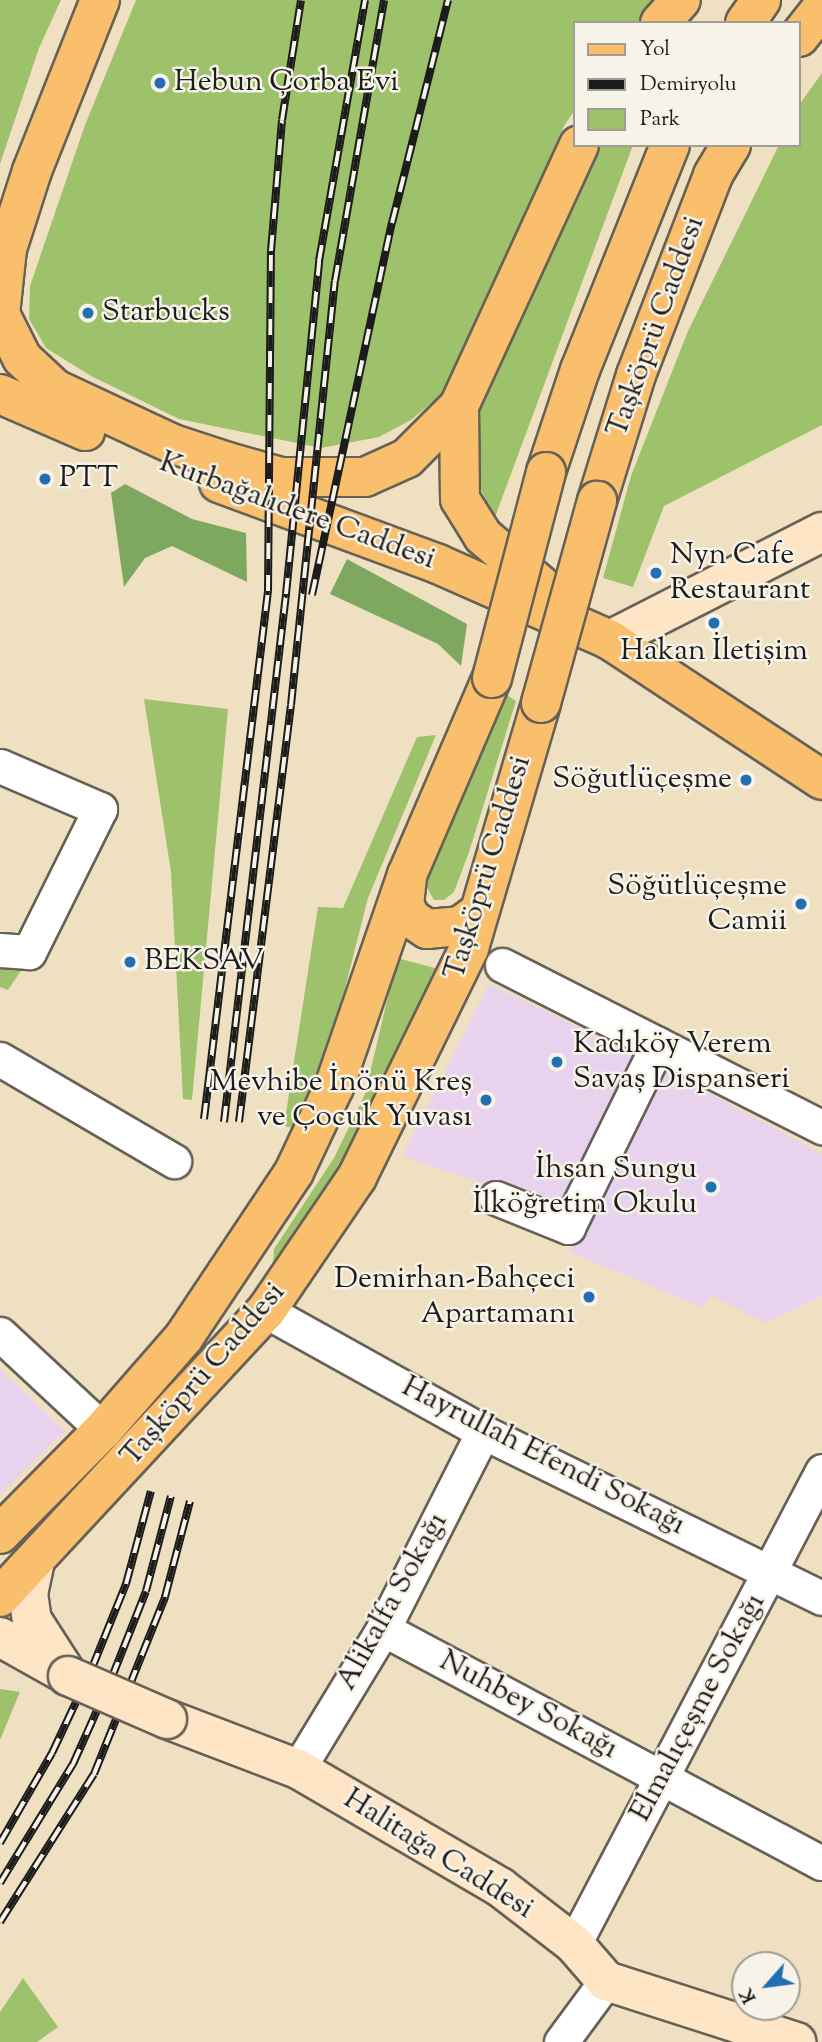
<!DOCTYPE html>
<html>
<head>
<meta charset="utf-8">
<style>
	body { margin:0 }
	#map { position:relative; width:822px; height:2042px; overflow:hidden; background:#efe0c2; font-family:"Sorts Mill Goudy",serif }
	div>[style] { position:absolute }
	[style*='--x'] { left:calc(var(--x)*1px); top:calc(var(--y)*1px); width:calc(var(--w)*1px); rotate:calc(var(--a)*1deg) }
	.built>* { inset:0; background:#e9d2ed }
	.green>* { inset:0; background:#9ec26b }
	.forest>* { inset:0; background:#7ea85f }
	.roads { filter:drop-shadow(2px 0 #666156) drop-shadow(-2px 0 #666156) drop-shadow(0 2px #666156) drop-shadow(0 -2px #666156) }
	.street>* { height:33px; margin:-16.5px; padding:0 16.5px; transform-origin:16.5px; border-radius:16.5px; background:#fff }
	.secondary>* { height:38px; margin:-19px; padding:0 19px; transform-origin:19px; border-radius:19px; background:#fde5c5 }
	.primary>* { height:38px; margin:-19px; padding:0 19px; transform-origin:19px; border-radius:19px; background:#f9bf6d }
	.rail>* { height:8px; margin-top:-4px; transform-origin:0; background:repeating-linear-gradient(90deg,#f7f3e8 0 16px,#1c1c1c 0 32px); box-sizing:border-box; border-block:2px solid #1c1c1c }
	.bridges { filter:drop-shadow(2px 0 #666156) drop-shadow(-2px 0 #666156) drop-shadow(0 2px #666156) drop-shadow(0 -2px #666156) }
	.secondary-bridge>* { height:38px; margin:-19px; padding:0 19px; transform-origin:19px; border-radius:19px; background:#fde5c5 }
	.primary-bridge>* { height:38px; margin:-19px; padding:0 19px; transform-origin:19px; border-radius:19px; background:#f9bf6d }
	.dots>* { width:19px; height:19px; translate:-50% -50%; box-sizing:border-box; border:4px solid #f7f3e8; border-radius:50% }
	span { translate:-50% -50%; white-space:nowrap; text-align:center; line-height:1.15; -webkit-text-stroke:5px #f7f3e8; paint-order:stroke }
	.poi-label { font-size:30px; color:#1c1c1c }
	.left { translate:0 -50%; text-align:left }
	.right { translate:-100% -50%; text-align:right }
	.street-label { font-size:30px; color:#1c1c1c }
	.legend { position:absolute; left:573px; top:21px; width:228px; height:126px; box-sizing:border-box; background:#f7f3e8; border:2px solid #9f9d96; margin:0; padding:9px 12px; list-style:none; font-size:21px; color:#1c1c1c }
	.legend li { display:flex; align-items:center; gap:14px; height:35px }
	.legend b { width:35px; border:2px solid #9f9d96 }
	.north { position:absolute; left:731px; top:1951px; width:70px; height:70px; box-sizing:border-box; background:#f7f3e8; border:2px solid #9f9d96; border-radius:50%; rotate:242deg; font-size:19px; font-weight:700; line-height:28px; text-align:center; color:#1c1c1c }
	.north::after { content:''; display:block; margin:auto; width:24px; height:32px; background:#1f6fb2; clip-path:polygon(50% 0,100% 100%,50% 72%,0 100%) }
</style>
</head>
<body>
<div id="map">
	<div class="built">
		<div style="clip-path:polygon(489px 984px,659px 1066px,822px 1154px,822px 1296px,766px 1323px,712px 1296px,702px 1307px,569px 1252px,584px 1219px,403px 1156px)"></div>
		<div style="clip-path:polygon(0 1369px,65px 1431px,0 1495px)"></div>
	</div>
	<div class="green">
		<div style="clip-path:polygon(0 0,61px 0,39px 48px,0 164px)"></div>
		<div style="clip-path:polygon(136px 0,658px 0,641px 23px,575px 23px,575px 110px,564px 126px,448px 389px,411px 420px,379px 437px,321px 448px,179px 419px,91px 376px,46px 348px,29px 319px,30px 286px,85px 125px)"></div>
		<div style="clip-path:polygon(822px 73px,822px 425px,664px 506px,633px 587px,603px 578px,631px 476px,688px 331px,779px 145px,799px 145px,799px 105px)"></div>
		<div style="clip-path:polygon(594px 145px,633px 145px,495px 517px,470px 468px,471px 439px,484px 388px)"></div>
		<div style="clip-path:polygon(507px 695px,516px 701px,469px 852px,454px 892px,444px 900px,434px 900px,426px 886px,428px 876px)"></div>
		<div style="clip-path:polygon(144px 699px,228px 709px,192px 1100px,183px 1099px,171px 872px)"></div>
		<div style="clip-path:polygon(436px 735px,368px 898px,326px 1063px,297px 1129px,284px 1126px,318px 907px,343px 908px,417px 737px)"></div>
		<div style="clip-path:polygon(0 956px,30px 957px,8px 990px,0 987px)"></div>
		<div style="clip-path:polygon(397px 958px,442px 970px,373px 1118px,272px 1278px,274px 1249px,334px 1158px,365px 1094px)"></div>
		<div style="clip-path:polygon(0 1689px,20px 1692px,0 1740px)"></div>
		<div style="clip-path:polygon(23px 1978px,58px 2027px,37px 2042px,0 2042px,0 2012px)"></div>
	</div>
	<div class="forest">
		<div style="clip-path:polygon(125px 484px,192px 519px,246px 533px,247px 582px,172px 546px,145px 558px,124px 587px,111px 493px)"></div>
		<div style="clip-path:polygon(347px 559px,467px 624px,461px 666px,438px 644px,330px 594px)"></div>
	</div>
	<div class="roads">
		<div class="street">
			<div style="--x:0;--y:766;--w:109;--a:23.3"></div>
			<div style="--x:100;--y:809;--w:160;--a:116.4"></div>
			<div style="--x:29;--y:952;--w:29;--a:-176"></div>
			<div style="--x:502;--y:965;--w:359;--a:26.9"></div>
			<div style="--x:0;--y:1059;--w:202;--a:30.4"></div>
			<div style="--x:496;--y:1198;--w:78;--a:21.9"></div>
			<div style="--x:568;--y:1227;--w:204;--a:-63.8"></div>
			<div style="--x:266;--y:1311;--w:248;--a:29.1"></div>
			<div style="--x:483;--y:1432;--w:377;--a:26.1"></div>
			<div style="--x:0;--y:1334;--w:141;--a:43"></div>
			<div style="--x:383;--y:1629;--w:497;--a:28.1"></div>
			<div style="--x:298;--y:1769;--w:164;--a:-58.7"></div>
			<div style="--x:383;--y:1629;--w:221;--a:-63.1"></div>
			<div style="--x:574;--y:1944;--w:534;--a:-62.33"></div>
			<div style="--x:561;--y:2042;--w:76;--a:-53.6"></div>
		</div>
		<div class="secondary">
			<div style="--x:610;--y:640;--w:238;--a:-27"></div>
			<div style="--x:35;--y:1561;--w:33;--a:102"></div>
			<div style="--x:28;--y:1593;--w:27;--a:82"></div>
			<div style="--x:32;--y:1620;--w:67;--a:57.3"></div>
			<div style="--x:0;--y:1637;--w:70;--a:29.1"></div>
			<div style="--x:167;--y:1719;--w:140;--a:20.9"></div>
			<div style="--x:298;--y:1769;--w:234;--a:30.3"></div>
			<div style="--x:500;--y:1887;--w:93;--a:37.6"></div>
			<div style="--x:574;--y:1944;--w:49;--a:49.1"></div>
			<div style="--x:606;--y:1981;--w:200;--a:17.8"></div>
		</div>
		<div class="primary">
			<div style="--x:100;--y:0;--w:184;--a:111.7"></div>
			<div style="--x:32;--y:171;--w:82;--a:107.8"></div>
			<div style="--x:7;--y:249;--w:65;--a:96.1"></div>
			<div style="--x:0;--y:314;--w:49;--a:63.4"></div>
			<div style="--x:22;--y:358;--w:45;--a:43.2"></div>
			<div style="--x:55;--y:389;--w:130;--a:25"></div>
			<div style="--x:173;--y:444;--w:58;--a:18.1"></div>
			<div style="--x:228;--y:462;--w:55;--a:15.8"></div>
			<div style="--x:281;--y:477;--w:84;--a:0"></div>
			<div style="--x:365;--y:477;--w:46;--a:-24.3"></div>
			<div style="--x:407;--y:458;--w:74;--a:-45"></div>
			<div style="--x:459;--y:406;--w:287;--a:-65.3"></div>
			<div style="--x:660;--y:23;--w:31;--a:-48"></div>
			<div style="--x:745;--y:23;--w:28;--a:-55"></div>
			<div style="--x:799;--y:37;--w:37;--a:-52"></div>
			<div style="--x:0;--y:394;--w:93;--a:23.5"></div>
			<div style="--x:459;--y:406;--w:93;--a:89.4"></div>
			<div style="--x:460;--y:499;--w:44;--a:58.1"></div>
			<div style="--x:483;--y:536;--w:82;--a:40.5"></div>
			<div style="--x:546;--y:472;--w:108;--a:-71.6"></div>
			<div style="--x:580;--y:370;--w:242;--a:-68.2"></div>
			<div style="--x:219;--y:483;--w:233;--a:20.3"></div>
			<div style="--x:438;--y:564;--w:188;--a:23.8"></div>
			<div style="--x:610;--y:640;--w:254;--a:33.4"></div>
			<div style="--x:597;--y:501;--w:132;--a:-72.8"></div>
			<div style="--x:636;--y:375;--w:214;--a:-68.9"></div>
			<div style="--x:713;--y:175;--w:35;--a:-59"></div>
			<div style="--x:407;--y:877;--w:29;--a:96"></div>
			<div style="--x:404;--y:906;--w:15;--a:58"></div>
			<div style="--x:412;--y:919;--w:18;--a:34"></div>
			<div style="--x:427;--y:929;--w:33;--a:-5"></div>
			<div style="--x:460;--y:926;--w:24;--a:-36"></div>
			<div style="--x:0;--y:1534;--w:146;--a:-45.3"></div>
			<div style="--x:103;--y:1430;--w:123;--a:-48.9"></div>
			<div style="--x:184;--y:1337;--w:198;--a:-56.3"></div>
			<div style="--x:294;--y:1172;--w:94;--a:-64.8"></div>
			<div style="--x:334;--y:1087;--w:224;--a:-71"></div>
			<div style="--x:407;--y:875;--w:215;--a:-66.7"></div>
			<div style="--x:0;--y:1597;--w:391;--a:-47.1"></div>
			<div style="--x:266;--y:1311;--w:162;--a:-55.8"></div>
			<div style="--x:357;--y:1177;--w:255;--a:-63.9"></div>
			<div style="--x:469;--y:948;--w:255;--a:-73.6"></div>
		</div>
	</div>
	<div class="rail">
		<div style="--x:312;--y:595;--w:381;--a:-77.9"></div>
		<div style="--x:392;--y:223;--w:230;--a:-75.9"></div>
		<div style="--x:204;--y:1119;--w:532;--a:-83.09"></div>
		<div style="--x:268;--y:591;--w:340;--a:-89.5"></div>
		<div style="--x:271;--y:251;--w:131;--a:-85.2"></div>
		<div style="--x:282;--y:120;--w:121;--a:-81"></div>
		<div style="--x:224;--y:1122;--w:532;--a:-83.3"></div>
		<div style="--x:286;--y:594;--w:335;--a:-84.3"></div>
		<div style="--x:319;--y:261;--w:265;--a:-80"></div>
		<div style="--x:239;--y:1122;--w:420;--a:-82.9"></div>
		<div style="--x:291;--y:705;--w:426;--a:-84.1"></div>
		<div style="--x:335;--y:281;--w:285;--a:-80.1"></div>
		<div style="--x:0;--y:1843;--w:104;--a:-60"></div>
		<div style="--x:52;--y:1753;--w:94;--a:-64.8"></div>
		<div style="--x:92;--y:1668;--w:91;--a:-68"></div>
		<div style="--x:126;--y:1584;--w:96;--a:-75"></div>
		<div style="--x:0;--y:1883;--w:140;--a:-58.5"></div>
		<div style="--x:73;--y:1764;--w:95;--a:-65.9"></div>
		<div style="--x:112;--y:1677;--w:92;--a:-68.4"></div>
		<div style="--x:146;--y:1591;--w:98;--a:-75.3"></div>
		<div style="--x:0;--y:1922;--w:175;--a:-57.6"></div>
		<div style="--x:94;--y:1774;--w:191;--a:-68.1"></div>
		<div style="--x:165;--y:1597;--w:99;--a:-75.4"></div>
	</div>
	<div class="bridges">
		<div class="secondary-bridge">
			<div style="--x:68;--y:1676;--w:108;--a:23.5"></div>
		</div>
		<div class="primary-bridge">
			<div style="--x:492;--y:678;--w:213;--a:-75.3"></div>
			<div style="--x:541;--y:703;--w:210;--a:-74.5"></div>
		</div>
	</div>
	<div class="dots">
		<div style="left:160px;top:83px;background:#1f6fb2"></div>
		<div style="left:88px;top:313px;background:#1f6fb2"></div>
		<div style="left:45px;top:479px;background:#1f6fb2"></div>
		<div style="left:656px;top:573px;background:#1f6fb2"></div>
		<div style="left:714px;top:623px;background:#1f6fb2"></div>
		<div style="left:746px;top:780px;background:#1f6fb2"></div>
		<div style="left:801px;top:904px;background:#1f6fb2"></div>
		<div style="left:130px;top:962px;background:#1f6fb2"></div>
		<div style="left:557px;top:1062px;background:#1f6fb2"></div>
		<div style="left:486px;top:1100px;background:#1f6fb2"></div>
		<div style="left:711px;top:1187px;background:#1f6fb2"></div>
		<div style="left:589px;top:1297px;background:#1f6fb2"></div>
	</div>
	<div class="poi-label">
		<span class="left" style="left:174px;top:83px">Hebun Çorba Evi</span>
		<span class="left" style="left:102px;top:313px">Starbucks</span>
		<span class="left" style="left:59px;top:479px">PTT</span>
		<span class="left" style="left:670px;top:573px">Nyn Cafe<br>Restaurant</span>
		<span style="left:714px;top:652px">Hakan İletişim</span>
		<span class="right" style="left:732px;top:780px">Söğutlüçeşme</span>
		<span class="right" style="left:787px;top:904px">Söğütlüçeşme<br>Camii</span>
		<span class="left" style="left:144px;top:962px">BEKSAV</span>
		<span class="left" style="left:573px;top:1062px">Kadıköy Verem<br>Savaş Dispanseri</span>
		<span class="right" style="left:472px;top:1100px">Mevhibe İnönü Kreş<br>ve Çocuk Yuvası</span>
		<span class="right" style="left:697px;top:1187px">İhsan Sungu<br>İlköğretim Okulu</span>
		<span class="right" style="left:575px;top:1297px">Demirhan-Bahçeci<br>Apartamanı</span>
	</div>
	<div class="street-label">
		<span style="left:657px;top:327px;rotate:-70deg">Taşköprü Caddesi</span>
		<span style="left:297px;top:512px;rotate:20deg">Kurbağalıdere Caddesi</span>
		<span style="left:489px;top:868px;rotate:-73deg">Taşköprü Caddesi</span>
		<span style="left:204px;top:1375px;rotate:-49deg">Taşköprü Caddesi</span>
		<span style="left:543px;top:1457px;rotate:27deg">Hayrullah Efendi Sokağı</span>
		<span style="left:393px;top:1602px;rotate:-61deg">Alikalfa Sokağı</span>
		<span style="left:528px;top:1706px;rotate:28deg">Nuhbey Sokağı</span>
		<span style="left:699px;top:1708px;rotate:-62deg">Elmalıçeşme Sokağı</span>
		<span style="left:438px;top:1855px;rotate:32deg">Halitağa Caddesi</span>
	</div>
	<ul class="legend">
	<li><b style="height:9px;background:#f9bf6d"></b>Yol</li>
	<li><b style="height:9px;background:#1c1c1c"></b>Demiryolu</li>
	<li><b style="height:19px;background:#9ec26b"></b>Park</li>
	</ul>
	<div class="north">K</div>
</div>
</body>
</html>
